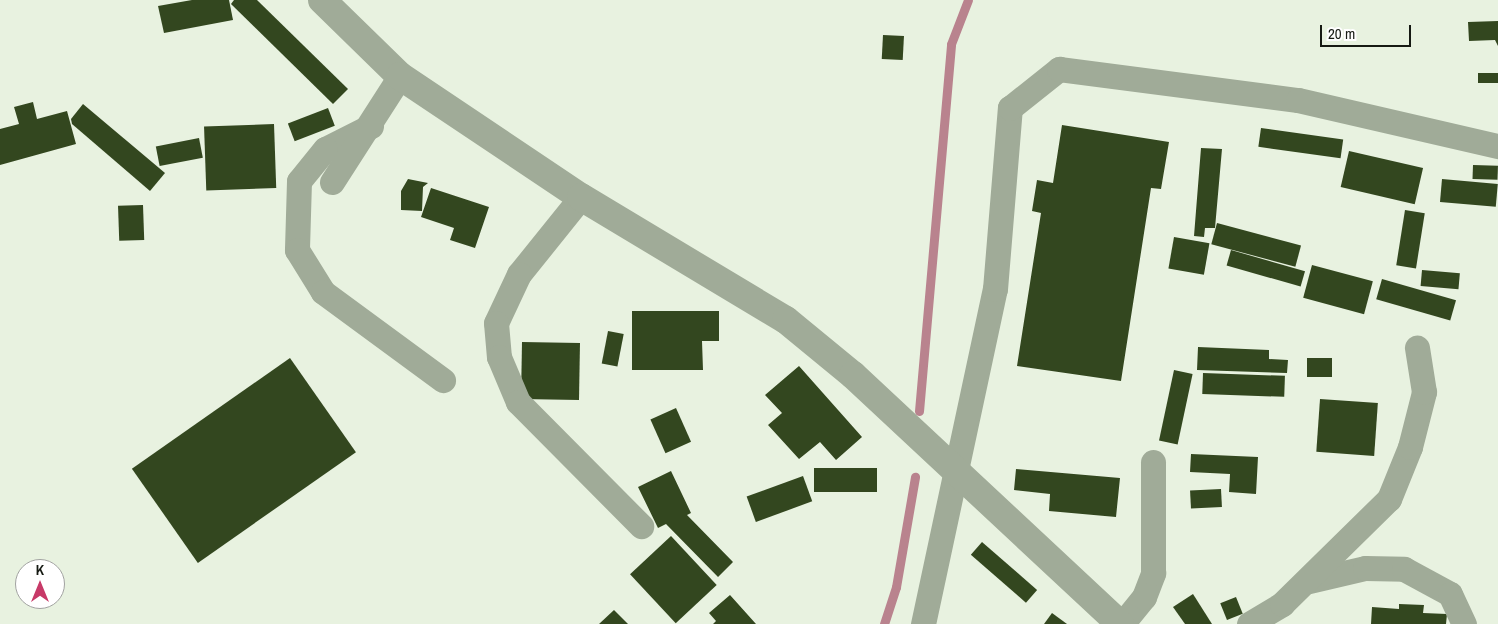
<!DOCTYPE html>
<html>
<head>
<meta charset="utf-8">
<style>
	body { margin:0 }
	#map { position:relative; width:1498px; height:624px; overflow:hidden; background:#e8f2e0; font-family:"Archivo Narrow",sans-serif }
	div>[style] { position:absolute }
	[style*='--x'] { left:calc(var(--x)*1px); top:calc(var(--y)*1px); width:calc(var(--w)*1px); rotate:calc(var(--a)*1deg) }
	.stream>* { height:9px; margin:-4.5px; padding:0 4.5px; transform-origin:4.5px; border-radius:4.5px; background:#b9838e }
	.building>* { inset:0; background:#33471f; transform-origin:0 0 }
	.minor>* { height:25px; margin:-12.5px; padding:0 12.5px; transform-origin:12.5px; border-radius:12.5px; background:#a0ab98 }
	.tertiary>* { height:28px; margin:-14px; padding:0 14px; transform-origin:14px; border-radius:14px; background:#a0ab98 }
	span { translate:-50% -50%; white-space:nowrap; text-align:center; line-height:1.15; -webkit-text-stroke:5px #fff; paint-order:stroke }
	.north { position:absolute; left:15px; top:559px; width:50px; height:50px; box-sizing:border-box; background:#fff; border:1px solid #a2a3a1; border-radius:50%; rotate:0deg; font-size:14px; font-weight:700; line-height:20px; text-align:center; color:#161a13 }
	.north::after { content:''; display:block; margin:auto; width:18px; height:22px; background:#c73a68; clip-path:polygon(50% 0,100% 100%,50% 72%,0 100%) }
	.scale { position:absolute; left:1320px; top:25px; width:91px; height:22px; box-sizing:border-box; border:2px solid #161a13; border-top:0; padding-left:6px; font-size:15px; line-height:18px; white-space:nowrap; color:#161a13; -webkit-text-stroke:4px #fff; paint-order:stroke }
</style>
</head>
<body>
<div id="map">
	<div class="stream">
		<div style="--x:919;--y:411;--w:368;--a:-85"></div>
		<div style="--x:951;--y:44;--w:47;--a:-68.9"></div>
		<div style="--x:884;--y:624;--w:39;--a:-72"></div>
		<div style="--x:896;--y:587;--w:112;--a:-80.2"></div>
	</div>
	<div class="building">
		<div style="clip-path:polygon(192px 0,229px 0,233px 20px,164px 33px,158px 6px)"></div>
		<div style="clip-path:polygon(234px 0,257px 0,348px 89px,333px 104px,231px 4px)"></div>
		<div style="clip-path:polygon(1498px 21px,1498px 46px,1495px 40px,1469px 41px,1468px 22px)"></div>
		<div style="left:883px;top:35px;width:21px;height:24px;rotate:3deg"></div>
		<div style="left:1478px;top:73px;width:20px;height:10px"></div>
		<div style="clip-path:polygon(33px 102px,37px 119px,67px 111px,76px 144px,0 165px,0 129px,19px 124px,14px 107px)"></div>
		<div style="clip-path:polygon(83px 104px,165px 173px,150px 191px,72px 124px,71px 119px)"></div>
		<div style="left:328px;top:108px;width:19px;height:43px;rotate:69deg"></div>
		<div style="left:274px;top:124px;width:64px;height:70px;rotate:88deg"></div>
		<div style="clip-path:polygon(1062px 125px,1169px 142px,1161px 189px,1151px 188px,1121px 381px,1017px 366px,1041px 213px,1032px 211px,1037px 180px,1053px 183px)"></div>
		<div style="left:1261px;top:128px;width:83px;height:19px;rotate:8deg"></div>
		<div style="left:199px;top:138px;width:20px;height:44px;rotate:79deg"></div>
		<div style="clip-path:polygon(1201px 148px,1222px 149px,1215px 228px,1205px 228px,1204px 237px,1194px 236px)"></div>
		<div style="left:1349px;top:151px;width:76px;height:37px;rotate:13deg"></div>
		<div style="left:1473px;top:165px;width:25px;height:14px;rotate:2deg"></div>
		<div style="clip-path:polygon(408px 179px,428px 183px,423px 187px,422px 211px,401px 210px,401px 191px)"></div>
		<div style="left:1442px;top:179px;width:56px;height:23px;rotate:5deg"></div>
		<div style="clip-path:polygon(431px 188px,489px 207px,475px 248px,450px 240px,454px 228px,421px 217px)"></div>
		<div style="left:143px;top:205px;width:35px;height:25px;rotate:88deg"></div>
		<div style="left:1405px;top:210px;width:20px;height:56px;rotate:9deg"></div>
		<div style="left:1217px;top:223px;width:87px;height:22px;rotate:15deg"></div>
		<div style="left:1174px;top:237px;width:36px;height:32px;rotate:10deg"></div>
		<div style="left:1231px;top:250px;width:77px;height:16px;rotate:16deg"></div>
		<div style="left:1312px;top:265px;width:63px;height:34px;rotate:15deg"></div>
		<div style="left:1422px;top:270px;width:38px;height:16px;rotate:5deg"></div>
		<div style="left:1382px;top:279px;width:77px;height:21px;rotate:16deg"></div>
		<div style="clip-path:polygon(632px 311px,719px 311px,719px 341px,702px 341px,703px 370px,632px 370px)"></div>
		<div style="left:608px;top:331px;width:16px;height:33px;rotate:11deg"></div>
		<div style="left:522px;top:342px;width:58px;height:57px;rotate:1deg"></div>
		<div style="clip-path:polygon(1198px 347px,1269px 350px,1269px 359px,1288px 360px,1287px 373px,1197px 370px)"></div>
		<div style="left:290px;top:358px;width:115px;height:193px;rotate:55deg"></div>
		<div style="left:1307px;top:358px;width:25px;height:19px"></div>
		<div style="clip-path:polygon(799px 366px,862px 437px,836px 460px,820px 442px,799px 459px,768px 425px,782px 413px,765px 395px)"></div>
		<div style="left:1174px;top:370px;width:19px;height:72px;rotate:12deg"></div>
		<div style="left:1203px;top:373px;width:82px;height:21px;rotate:2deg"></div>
		<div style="left:1320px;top:399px;width:58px;height:53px;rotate:4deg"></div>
		<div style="left:676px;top:408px;width:37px;height:28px;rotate:66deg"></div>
		<div style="clip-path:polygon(1191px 454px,1258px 457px,1256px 494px,1229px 492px,1230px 474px,1190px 472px)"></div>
		<div style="left:814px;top:468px;width:63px;height:24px"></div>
		<div style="clip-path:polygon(1016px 469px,1120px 478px,1116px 517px,1049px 511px,1050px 494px,1014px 490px)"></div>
		<div style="clip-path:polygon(671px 471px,691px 513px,687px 515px,733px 562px,718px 577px,666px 524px,658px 528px,638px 487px)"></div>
		<div style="left:803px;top:476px;width:27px;height:60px;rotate:70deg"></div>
		<div style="left:1221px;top:489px;width:18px;height:31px;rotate:87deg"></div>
		<div style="left:671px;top:536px;width:67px;height:56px;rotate:47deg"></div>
		<div style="left:982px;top:542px;width:73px;height:17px;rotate:41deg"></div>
		<div style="clip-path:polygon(1193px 594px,1212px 624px,1185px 624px,1173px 607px)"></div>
		<div style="clip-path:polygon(730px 595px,756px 624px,713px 624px,716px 621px,709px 613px)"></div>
		<div style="left:1236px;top:597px;width:18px;height:17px;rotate:68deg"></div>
		<div style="clip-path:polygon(1399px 604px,1424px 605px,1423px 613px,1447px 614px,1446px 624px,1371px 624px,1372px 607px,1399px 609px)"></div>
		<div style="clip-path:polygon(614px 610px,628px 624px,599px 624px)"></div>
		<div style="clip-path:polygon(1052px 613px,1067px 624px,1044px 624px)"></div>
	</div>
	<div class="minor">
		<div style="--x:371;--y:126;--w:51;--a:153.4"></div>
		<div style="--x:325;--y:149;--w:41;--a:129.1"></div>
		<div style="--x:299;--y:181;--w:69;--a:91.7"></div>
		<div style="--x:297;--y:250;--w:49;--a:58.2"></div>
		<div style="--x:323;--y:292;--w:149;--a:36.3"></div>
		<div style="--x:332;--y:182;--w:126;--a:-57.3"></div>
		<div style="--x:581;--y:197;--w:99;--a:128.8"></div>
		<div style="--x:519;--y:274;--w:54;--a:115.1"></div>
		<div style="--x:496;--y:323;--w:34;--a:85"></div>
		<div style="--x:499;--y:357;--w:49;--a:67.1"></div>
		<div style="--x:518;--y:402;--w:175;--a:45.2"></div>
		<div style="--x:1309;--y:581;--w:57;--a:-13.1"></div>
		<div style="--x:1365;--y:568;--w:39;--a:1"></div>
		<div style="--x:1404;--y:569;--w:52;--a:28.5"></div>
		<div style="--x:1450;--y:594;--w:33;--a:65"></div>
		<div style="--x:923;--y:624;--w:343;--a:-77.9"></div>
		<div style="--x:995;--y:289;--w:182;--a:-85.3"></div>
		<div style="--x:1010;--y:108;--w:63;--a:-38.5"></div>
		<div style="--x:1059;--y:69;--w:241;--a:7.4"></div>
		<div style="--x:1298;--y:100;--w:205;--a:13"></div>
		<div style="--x:1122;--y:624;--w:35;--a:-51"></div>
		<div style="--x:1144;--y:597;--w:26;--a:-69"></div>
		<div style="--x:1153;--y:573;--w:111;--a:-90"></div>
		<div style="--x:1249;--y:624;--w:39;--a:-31"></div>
		<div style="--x:1282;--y:604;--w:150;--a:-44.5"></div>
		<div style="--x:1389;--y:499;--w:56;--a:-68"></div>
		<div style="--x:1410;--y:447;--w:57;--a:-75.7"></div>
		<div style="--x:1424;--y:392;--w:45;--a:-99"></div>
	</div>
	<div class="tertiary">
		<div style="--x:322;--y:0;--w:109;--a:44.3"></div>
		<div style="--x:400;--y:76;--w:218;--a:33.8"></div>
		<div style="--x:581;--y:197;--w:239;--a:31"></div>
		<div style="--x:786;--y:320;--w:87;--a:39.4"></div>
		<div style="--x:853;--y:375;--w:365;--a:43"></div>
	</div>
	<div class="north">K</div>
	<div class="scale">20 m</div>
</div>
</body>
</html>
